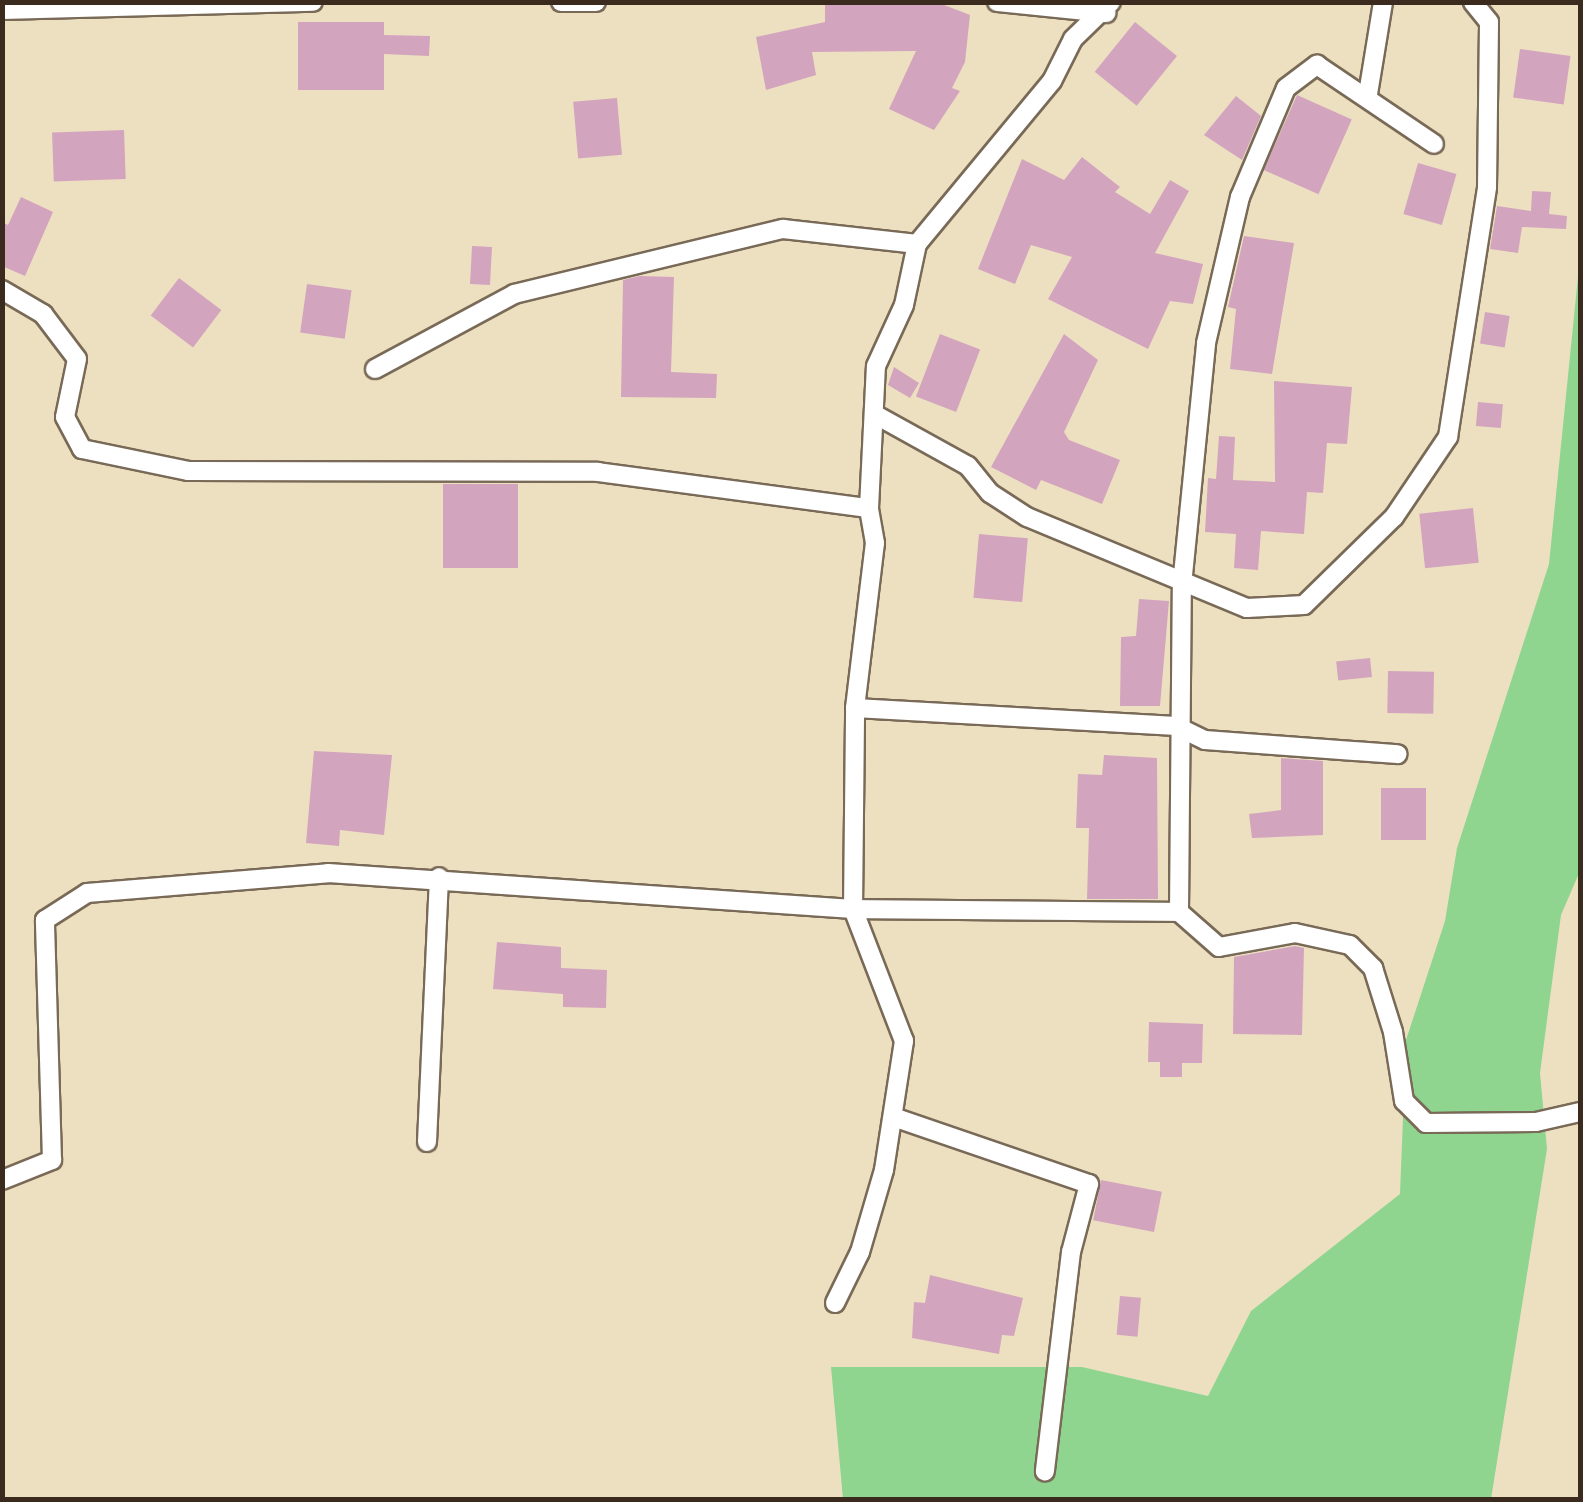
<!DOCTYPE html>
<html>
<head>
<meta charset="utf-8">
<style>
	body { margin:0 }
	#map { position:relative; width:1583px; height:1502px; overflow:hidden; background:#ede0c0; font-family:"IM FELL Double Pica",serif }
	div>[style] { position:absolute }
	[style*='--x'] { left:calc(var(--x)*1px); top:calc(var(--y)*1px); width:calc(var(--w)*1px); rotate:calc(var(--a)*1deg) }
	.green>* { inset:0; background:#8fd58f }
	.building>* { inset:0; background:#d3a4be; transform-origin:0 0 }
	.roads { filter:drop-shadow(2px 0 #796a57) drop-shadow(-2px 0 #796a57) drop-shadow(0 2px #796a57) drop-shadow(0 -2px #796a57) }
	.street>* { height:18px; margin:-9px; padding:0 9px; transform-origin:9px; border-radius:9px; background:#fff }
	span { translate:-50% -50%; white-space:nowrap; text-align:center; line-height:1.15; -webkit-text-stroke:9px #fff; paint-order:stroke }
	.frame { position:absolute; inset:0; border:5px solid #3b2a1e; pointer-events:none }
</style>
</head>
<body>
<div id="map">
	<div class="green">
		<div style="clip-path:polygon(1580px 257px,1580px 871px,1561px 915px,1540px 1073px,1547px 1149px,1491px 1499px,843px 1499px,831px 1367px,1082px 1367px,1208px 1396px,1251px 1311px,1400px 1194px,1406px 1040px,1445px 921px,1457px 848px,1549px 564px)"></div>
	</div>
	<div class="building">
		<div style="clip-path:polygon(825px 4px,939px 3px,970px 15px,965px 62px,952px 88px,960px 91px,934px 130px,889px 109px,916px 51px,812px 52px,816px 75px,766px 90px,756px 37px,825px 22px)"></div>
		<div style="clip-path:polygon(298px 22px,384px 22px,384px 35px,430px 36px,429px 56px,384px 54px,384px 90px,298px 90px)"></div>
		<div style="left:1135px;top:22px;width:54px;height:64px;rotate:39deg"></div>
		<div style="left:1520px;top:49px;width:51px;height:49px;rotate:8deg"></div>
		<div style="left:1297px;top:95px;width:60px;height:82px;rotate:24deg"></div>
		<div style="clip-path:polygon(1236px 96px,1261px 116px,1242px 160px,1204px 135px)"></div>
		<div style="left:617px;top:98px;width:57px;height:44px;rotate:85deg"></div>
		<div style="left:124px;top:130px;width:49px;height:72px;rotate:88deg"></div>
		<div style="clip-path:polygon(1082px 157px,1120px 187px,1115px 192px,1150px 214px,1170px 180px,1189px 191px,1155px 253px,1203px 264px,1193px 304px,1170px 301px,1148px 349px,1048px 299px,1072px 257px,1031px 245px,1015px 284px,978px 269px,1022px 159px,1064px 180px)"></div>
		<div style="left:1418px;top:163px;width:40px;height:53px;rotate:16deg"></div>
		<div style="clip-path:polygon(1532px 191px,1551px 192px,1549px 214px,1567px 216px,1566px 229px,1522px 227px,1518px 253px,1490px 249px,1497px 206px,1531px 211px)"></div>
		<div style="clip-path:polygon(21px 197px,53px 212px,25px 276px,2px 266px,2px 222px,8px 225px)"></div>
		<div style="clip-path:polygon(1244px 236px,1294px 243px,1272px 374px,1230px 369px,1236px 309px,1228px 307px)"></div>
		<div style="left:472px;top:246px;width:20px;height:38px;rotate:3deg"></div>
		<div style="clip-path:polygon(640px 276px,674px 277px,671px 372px,717px 374px,716px 398px,621px 397px,623px 280px)"></div>
		<div style="left:179px;top:278px;width:53px;height:47px;rotate:37deg"></div>
		<div style="left:307px;top:284px;width:45px;height:49px;rotate:8deg"></div>
		<div style="left:1485px;top:312px;width:25px;height:32px;rotate:9deg"></div>
		<div style="left:940px;top:334px;width:43px;height:67px;rotate:21deg"></div>
		<div style="clip-path:polygon(1064px 334px,1098px 360px,1064px 432px,1069px 440px,1120px 460px,1102px 504px,1041px 480px,1036px 490px,991px 467px)"></div>
		<div style="clip-path:polygon(894px 367px,919px 383px,910px 398px,888px 385px)"></div>
		<div style="clip-path:polygon(1274px 381px,1352px 387px,1347px 444px,1327px 443px,1323px 493px,1307px 492px,1304px 534px,1261px 531px,1258px 570px,1234px 568px,1236px 534px,1205px 532px,1208px 478px,1216px 479px,1219px 436px,1235px 437px,1233px 480px,1275px 482px)"></div>
		<div style="left:1478px;top:402px;width:25px;height:24px;rotate:5deg"></div>
		<div style="left:443px;top:484px;width:75px;height:84px"></div>
		<div style="left:1473px;top:508px;width:55px;height:54px;rotate:84deg"></div>
		<div style="left:979px;top:534px;width:49px;height:64px;rotate:5deg"></div>
		<div style="clip-path:polygon(1139px 599px,1169px 601px,1160px 706px,1120px 706px,1121px 637px,1136px 636px)"></div>
		<div style="left:1370px;top:658px;width:19px;height:34px;rotate:84deg"></div>
		<div style="left:1388px;top:671px;width:46px;height:42px;rotate:1deg"></div>
		<div style="clip-path:polygon(314px 751px,392px 755px,384px 835px,340px 830px,339px 846px,306px 843px)"></div>
		<div style="clip-path:polygon(1104px 755px,1157px 758px,1158px 899px,1087px 899px,1089px 828px,1076px 828px,1078px 774px,1102px 775px)"></div>
		<div style="clip-path:polygon(1281px 758px,1323px 761px,1323px 835px,1252px 838px,1249px 814px,1281px 810px)"></div>
		<div style="left:1381px;top:788px;width:45px;height:52px"></div>
		<div style="clip-path:polygon(497px 942px,561px 947px,561px 968px,607px 970px,606px 1008px,563px 1007px,563px 994px,493px 989px)"></div>
		<div style="clip-path:polygon(1295px 946px,1304px 948px,1302px 1035px,1233px 1034px,1234px 957px)"></div>
		<div style="clip-path:polygon(1149px 1022px,1203px 1024px,1202px 1063px,1182px 1063px,1182px 1077px,1160px 1077px,1160px 1062px,1148px 1062px)"></div>
		<div style="left:1101px;top:1180px;width:62px;height:41px;rotate:11deg"></div>
		<div style="clip-path:polygon(930px 1275px,1023px 1298px,1014px 1336px,1002px 1335px,999px 1354px,912px 1338px,914px 1302px,925px 1303px)"></div>
		<div style="left:1120px;top:1296px;width:21px;height:39px;rotate:5deg"></div>
	</div>
	<div class="roads">
		<div class="street">
			<div style="--x:561;--y:2;--w:35;--a:0"></div>
			<div style="--x:997;--y:2;--w:110;--a:5.8"></div>
			<div style="--x:2;--y:10;--w:311;--a:-1.5"></div>
			<div style="--x:1368;--y:94;--w:93;--a:-80.7"></div>
			<div style="--x:2;--y:290;--w:48;--a:30.3"></div>
			<div style="--x:43;--y:314;--w:56;--a:52.9"></div>
			<div style="--x:77;--y:359;--w:59;--a:101.7"></div>
			<div style="--x:65;--y:417;--w:36;--a:62"></div>
			<div style="--x:82;--y:449;--w:108;--a:11.7"></div>
			<div style="--x:188;--y:471;--w:410;--a:0.1"></div>
			<div style="--x:598;--y:472;--w:273;--a:7.6"></div>
			<div style="--x:375;--y:369;--w:158;--a:-28.3"></div>
			<div style="--x:514;--y:294;--w:277;--a:-13.6"></div>
			<div style="--x:783;--y:229;--w:135;--a:6.4"></div>
			<div style="--x:876;--y:415;--w:105;--a:29"></div>
			<div style="--x:968;--y:466;--w:35;--a:51"></div>
			<div style="--x:990;--y:493;--w:44;--a:33"></div>
			<div style="--x:1027;--y:517;--w:238;--a:22.5"></div>
			<div style="--x:1247;--y:608;--w:57;--a:-3"></div>
			<div style="--x:1304;--y:605;--w:126;--a:-44.4"></div>
			<div style="--x:1394;--y:517;--w:97;--a:-56"></div>
			<div style="--x:1448;--y:437;--w:253;--a:-81.1"></div>
			<div style="--x:1487;--y:187;--w:165;--a:-89.3"></div>
			<div style="--x:1489;--y:22;--w:26;--a:-129"></div>
			<div style="--x:855;--y:708;--w:322;--a:3.2"></div>
			<div style="--x:1176;--y:726;--w:32;--a:26"></div>
			<div style="--x:1205;--y:740;--w:193;--a:4.2"></div>
			<div style="--x:1179;--y:912;--w:327;--a:-89.5"></div>
			<div style="--x:1182;--y:585;--w:243;--a:-84.3"></div>
			<div style="--x:1206;--y:343;--w:150;--a:-76.9"></div>
			<div style="--x:1240;--y:197;--w:118;--a:-67.1"></div>
			<div style="--x:1286;--y:88;--w:39;--a:-37"></div>
			<div style="--x:1317;--y:65;--w:141;--a:34"></div>
			<div style="--x:893;--y:1117;--w:207;--a:18.9"></div>
			<div style="--x:1089;--y:1184;--w:70;--a:104.8"></div>
			<div style="--x:1071;--y:1252;--w:221;--a:96.8"></div>
			<div style="--x:427;--y:1142;--w:265;--a:-87.4"></div>
			<div style="--x:2;--y:1180;--w:54;--a:-21.8"></div>
			<div style="--x:52;--y:1160;--w:240;--a:-91.7"></div>
			<div style="--x:45;--y:920;--w:50;--a:-32.7"></div>
			<div style="--x:87;--y:893;--w:242;--a:-4.7"></div>
			<div style="--x:328;--y:873;--w:526;--a:3.92"></div>
			<div style="--x:853;--y:909;--w:326;--a:0.5"></div>
			<div style="--x:1179;--y:912;--w:53;--a:41.2"></div>
			<div style="--x:1219;--y:947;--w:77;--a:-10.4"></div>
			<div style="--x:1295;--y:933;--w:56;--a:12.3"></div>
			<div style="--x:1350;--y:945;--w:33;--a:45"></div>
			<div style="--x:1373;--y:968;--w:67;--a:72.6"></div>
			<div style="--x:1393;--y:1032;--w:70;--a:80.9"></div>
			<div style="--x:1404;--y:1101;--w:31;--a:45"></div>
			<div style="--x:1426;--y:1123;--w:110;--a:-0.5"></div>
			<div style="--x:1536;--y:1122;--w:45;--a:-12.8"></div>
			<div style="--x:835;--y:1303;--w:57;--a:-63.9"></div>
			<div style="--x:860;--y:1252;--w:85;--a:-73.7"></div>
			<div style="--x:884;--y:1170;--w:131;--a:-81.2"></div>
			<div style="--x:904;--y:1041;--w:142;--a:-111.1"></div>
			<div style="--x:853;--y:909;--w:201;--a:-89.4"></div>
			<div style="--x:855;--y:708;--w:166;--a:-83.1"></div>
			<div style="--x:875;--y:543;--w:36;--a:-100"></div>
			<div style="--x:869;--y:508;--w:142;--a:-87.2"></div>
			<div style="--x:876;--y:366;--w:67;--a:-65.3"></div>
			<div style="--x:904;--y:305;--w:62;--a:-78"></div>
			<div style="--x:917;--y:244;--w:212;--a:-50.4"></div>
			<div style="--x:1052;--y:81;--w:47;--a:-63.4"></div>
			<div style="--x:1073;--y:39;--w:53;--a:-44.2"></div>
		</div>
	</div>
	<div class="frame"></div>
</div>
</body>
</html>
